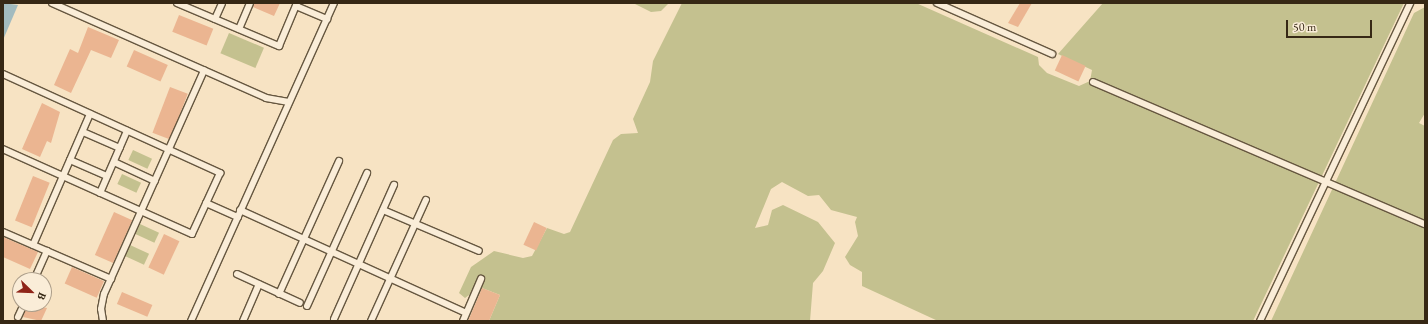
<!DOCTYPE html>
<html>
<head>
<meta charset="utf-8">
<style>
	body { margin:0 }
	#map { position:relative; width:1428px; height:324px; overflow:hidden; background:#f7e3c3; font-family:"EB Garamond",serif }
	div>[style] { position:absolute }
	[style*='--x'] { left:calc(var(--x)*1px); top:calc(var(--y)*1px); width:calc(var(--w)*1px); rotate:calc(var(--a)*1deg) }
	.green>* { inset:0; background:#c4c18f; transform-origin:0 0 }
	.water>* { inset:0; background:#a2bbbf }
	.building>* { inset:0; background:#ebb591; transform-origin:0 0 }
	.roads { filter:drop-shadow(1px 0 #665740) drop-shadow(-1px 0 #665740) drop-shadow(0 1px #665740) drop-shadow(0 -1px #665740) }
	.service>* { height:6px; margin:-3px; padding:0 3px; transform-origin:3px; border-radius:3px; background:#faedd8 }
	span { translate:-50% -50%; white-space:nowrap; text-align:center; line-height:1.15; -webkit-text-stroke:3.5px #faedd8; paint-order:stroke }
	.frame { position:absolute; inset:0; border:4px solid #362815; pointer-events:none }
	.north { position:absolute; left:12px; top:272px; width:40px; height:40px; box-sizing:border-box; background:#faedd8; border:1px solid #ac9e8a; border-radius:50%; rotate:113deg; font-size:11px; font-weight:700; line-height:16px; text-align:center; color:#362815 }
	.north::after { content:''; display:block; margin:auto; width:14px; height:18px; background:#8f2418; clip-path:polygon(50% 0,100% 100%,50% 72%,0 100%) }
	.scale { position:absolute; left:1286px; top:20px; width:86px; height:18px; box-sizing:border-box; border:2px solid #362815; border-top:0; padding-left:5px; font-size:12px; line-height:14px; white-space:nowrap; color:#362815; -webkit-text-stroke:3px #faedd8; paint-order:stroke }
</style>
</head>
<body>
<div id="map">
	<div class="green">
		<div style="clip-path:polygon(633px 3px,669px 3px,661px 11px,651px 12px)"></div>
		<div style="clip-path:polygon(682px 3px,916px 3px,1038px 57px,1039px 65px,1047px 73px,1079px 86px,1090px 81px,1092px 70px,1058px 54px,1103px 3px,1404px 3px,1253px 321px,938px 321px,862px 286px,862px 272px,850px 265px,845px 257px,858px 236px,855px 222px,857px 217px,831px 210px,819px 195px,808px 196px,782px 182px,771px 189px,755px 228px,768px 225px,772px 210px,783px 205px,818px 222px,835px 243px,823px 271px,813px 283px,810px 321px,489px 321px,500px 295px,482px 288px,479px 295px,472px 293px,465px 298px,459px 293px,471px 267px,494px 251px,523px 258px,532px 256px,547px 228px,564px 234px,570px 232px,613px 140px,621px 134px,638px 133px,633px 119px,650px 82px,653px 61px)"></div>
		<div style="clip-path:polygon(1425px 7px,1425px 113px,1419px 123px,1425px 126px,1425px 321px,1271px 321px,1414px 13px)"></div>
		<div style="left:229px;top:33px;width:38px;height:22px;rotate:23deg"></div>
		<div style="left:133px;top:150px;width:21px;height:11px;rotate:25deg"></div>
		<div style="left:122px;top:174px;width:21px;height:11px;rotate:25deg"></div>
		<div style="left:140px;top:224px;width:21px;height:11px;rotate:25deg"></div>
		<div style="left:130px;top:245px;width:21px;height:12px;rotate:25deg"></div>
	</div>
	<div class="water">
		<div style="clip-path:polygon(3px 3px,18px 5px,3px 40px)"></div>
	</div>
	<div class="building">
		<div style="clip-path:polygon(254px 3px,280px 3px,274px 16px,253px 7px)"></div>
		<div style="clip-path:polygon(1020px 3px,1032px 3px,1018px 27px,1008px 23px)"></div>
		<div style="left:179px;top:15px;width:37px;height:18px;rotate:22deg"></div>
		<div style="clip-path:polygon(88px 27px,119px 40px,111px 58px,91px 50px,71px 93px,54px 85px,70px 49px,78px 53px)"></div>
		<div style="left:134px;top:50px;width:37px;height:18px;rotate:24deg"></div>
		<div style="left:1062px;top:55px;width:26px;height:17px;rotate:25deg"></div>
		<div style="left:170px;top:87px;width:19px;height:49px;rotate:21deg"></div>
		<div style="clip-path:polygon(42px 103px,60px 112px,51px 143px,47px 141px,40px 157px,22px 149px)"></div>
		<div style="left:33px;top:176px;width:18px;height:48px;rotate:22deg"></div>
		<div style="left:114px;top:212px;width:20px;height:47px;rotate:24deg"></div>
		<div style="left:534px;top:222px;width:14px;height:25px;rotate:25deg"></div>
		<div style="left:164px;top:234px;width:17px;height:37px;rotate:25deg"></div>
		<div style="clip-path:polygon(3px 237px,38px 252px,30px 269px,3px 257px)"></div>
		<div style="left:72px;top:267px;width:35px;height:18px;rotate:24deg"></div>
		<div style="clip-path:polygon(482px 288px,500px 295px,489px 321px,468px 321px)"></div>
		<div style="left:122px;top:292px;width:33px;height:13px;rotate:23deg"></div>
		<div style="clip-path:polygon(28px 304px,47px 308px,41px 321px,23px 317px)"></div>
	</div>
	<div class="roads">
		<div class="service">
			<div style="--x:52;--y:3;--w:234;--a:23.9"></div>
			<div style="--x:266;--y:98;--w:23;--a:10"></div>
			<div style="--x:177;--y:3;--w:111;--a:22.9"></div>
			<div style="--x:279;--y:46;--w:47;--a:-67.3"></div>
			<div style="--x:937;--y:3;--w:126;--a:23.9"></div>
			<div style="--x:296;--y:6;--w:34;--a:23"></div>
			<div style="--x:215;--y:19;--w:17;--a:-66"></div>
			<div style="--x:239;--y:29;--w:28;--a:-67"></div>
			<div style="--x:3;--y:74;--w:239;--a:24.5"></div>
			<div style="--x:220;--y:173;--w:67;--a:114.7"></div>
			<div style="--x:192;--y:234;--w:207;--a:-155.8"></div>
			<div style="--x:1093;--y:82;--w:361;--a:23.2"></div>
			<div style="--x:83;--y:132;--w:40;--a:23.4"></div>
			<div style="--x:70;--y:160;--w:40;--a:23.4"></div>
			<div style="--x:114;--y:162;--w:45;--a:24.9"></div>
			<div style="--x:100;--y:193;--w:68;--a:-66.5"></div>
			<div style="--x:206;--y:203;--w:35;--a:24"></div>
			<div style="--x:240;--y:210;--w:248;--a:24.5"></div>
			<div style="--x:383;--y:210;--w:104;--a:23.1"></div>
			<div style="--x:3;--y:232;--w:118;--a:23.5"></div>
			<div style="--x:33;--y:245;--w:143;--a:-66.5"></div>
			<div style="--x:237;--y:274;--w:69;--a:24.7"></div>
			<div style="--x:34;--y:280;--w:32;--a:-66"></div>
			<div style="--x:279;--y:294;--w:146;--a:-65.7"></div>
			<div style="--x:307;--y:306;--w:146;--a:-65.7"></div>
			<div style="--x:18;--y:317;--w:14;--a:-65"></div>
			<div style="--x:334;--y:319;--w:147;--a:-65.9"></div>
			<div style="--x:103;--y:321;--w:12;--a:-99"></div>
			<div style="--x:101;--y:309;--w:15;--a:-79"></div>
			<div style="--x:104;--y:294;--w:245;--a:-65.9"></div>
			<div style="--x:191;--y:321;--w:349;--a:-65.8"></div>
			<div style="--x:243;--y:321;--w:40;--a:-66.6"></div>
			<div style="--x:371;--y:321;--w:133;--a:-65.6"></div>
			<div style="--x:463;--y:321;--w:46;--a:-66.8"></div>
			<div style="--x:1260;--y:321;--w:352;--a:-64.7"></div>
		</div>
	</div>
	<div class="frame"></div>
	<div class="north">B</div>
	<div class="scale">50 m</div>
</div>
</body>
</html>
